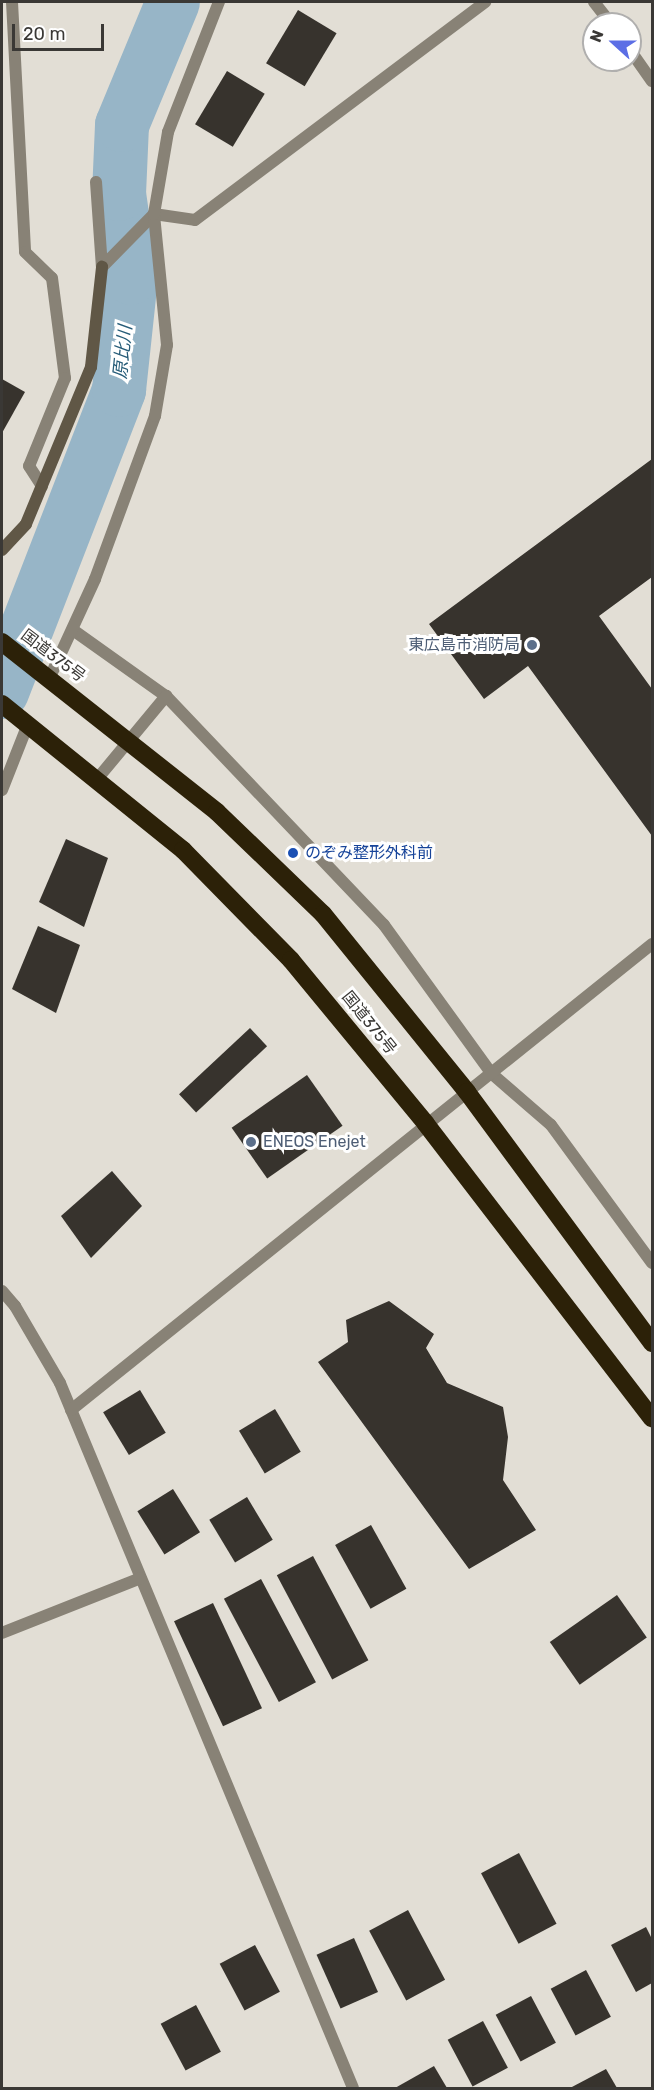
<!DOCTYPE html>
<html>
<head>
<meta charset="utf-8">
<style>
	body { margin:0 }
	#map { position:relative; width:654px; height:2090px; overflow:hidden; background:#e2ded5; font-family:Rubik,"Noto Sans JP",sans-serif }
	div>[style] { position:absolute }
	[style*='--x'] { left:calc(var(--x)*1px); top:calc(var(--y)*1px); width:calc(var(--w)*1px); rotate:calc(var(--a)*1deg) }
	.river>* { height:54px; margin:-27px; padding:0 27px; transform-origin:27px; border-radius:27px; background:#97b5c7 }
	.building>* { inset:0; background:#37332d; transform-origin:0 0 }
	.street>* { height:12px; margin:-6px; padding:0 6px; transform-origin:6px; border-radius:6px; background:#888276 }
	.secondary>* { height:12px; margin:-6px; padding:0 6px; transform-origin:6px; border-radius:6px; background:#605746 }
	.highway>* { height:18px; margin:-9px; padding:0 9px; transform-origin:9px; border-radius:9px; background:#2c2108 }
	.dots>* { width:16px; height:16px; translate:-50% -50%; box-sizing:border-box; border:3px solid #fff; border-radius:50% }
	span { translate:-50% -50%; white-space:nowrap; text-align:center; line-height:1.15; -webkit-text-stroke:6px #fff; paint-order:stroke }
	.service-label { font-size:16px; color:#4e5e75 }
	.right { translate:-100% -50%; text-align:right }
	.left { translate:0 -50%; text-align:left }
	.street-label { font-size:16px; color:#3a3835 }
	.transit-label { font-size:16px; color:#164399 }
	.water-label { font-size:18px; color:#265c78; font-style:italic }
	.frame { position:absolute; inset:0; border:3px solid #3a3835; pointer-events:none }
	.north { position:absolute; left:582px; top:12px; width:60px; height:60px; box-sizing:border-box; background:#fff; border:2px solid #b0afae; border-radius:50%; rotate:291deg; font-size:16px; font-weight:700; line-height:24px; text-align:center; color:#3a3835 }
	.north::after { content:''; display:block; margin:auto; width:21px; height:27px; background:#5c6ee5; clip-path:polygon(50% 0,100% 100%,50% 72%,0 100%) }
	.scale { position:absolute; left:12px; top:24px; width:92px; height:27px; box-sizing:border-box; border:3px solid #3a3835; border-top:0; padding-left:8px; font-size:18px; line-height:21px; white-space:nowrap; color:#3a3835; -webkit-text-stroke:4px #fff; paint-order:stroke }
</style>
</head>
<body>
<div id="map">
	<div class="river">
		<div style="--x:2;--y:692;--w:324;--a:-68.8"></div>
		<div style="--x:119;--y:390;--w:113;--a:-83.9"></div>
		<div style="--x:131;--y:278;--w:85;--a:-98.1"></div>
		<div style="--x:119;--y:194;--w:69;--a:-87.5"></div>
		<div style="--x:122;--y:125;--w:133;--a:-67.5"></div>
	</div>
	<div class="building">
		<div style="left:298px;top:10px;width:45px;height:62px;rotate:31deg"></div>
		<div style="left:227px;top:71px;width:44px;height:62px;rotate:31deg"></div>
		<div style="clip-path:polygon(2px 379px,25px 392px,2px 433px)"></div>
		<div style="clip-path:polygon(652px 459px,652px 577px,599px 616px,652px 689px,652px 836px,528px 666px,484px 699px,429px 624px)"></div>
		<div style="clip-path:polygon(66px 839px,108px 858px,84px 927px,39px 902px)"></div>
		<div style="clip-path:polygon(38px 926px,80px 945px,56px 1013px,12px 989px)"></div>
		<div style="left:250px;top:1028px;width:25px;height:97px;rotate:47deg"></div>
		<div style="left:307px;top:1075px;width:62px;height:92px;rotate:55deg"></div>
		<div style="clip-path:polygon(112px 1171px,142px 1206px,91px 1258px,61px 1216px)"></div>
		<div style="clip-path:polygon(389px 1301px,434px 1334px,426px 1348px,447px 1383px,503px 1407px,508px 1437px,503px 1480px,536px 1530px,469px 1569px,318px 1362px,348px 1342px,346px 1320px)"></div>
		<div style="left:140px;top:1390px;width:50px;height:43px;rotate:59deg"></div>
		<div style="left:275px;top:1409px;width:50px;height:42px;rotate:59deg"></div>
		<div style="left:173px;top:1489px;width:51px;height:42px;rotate:58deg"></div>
		<div style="left:247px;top:1497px;width:50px;height:44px;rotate:59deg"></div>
		<div style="left:371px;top:1525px;width:73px;height:41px;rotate:61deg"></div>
		<div style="left:313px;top:1556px;width:118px;height:41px;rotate:62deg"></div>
		<div style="left:261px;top:1579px;width:117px;height:42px;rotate:62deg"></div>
		<div style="left:617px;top:1595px;width:52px;height:82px;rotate:55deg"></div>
		<div style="left:213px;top:1603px;width:116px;height:43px;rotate:65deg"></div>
		<div style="left:519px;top:1853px;width:80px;height:43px;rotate:62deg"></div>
		<div style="left:408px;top:1910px;width:79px;height:44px;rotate:62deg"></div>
		<div style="clip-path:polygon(646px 1927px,652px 1939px,652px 1983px,636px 1992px,611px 1945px)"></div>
		<div style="left:354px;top:1938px;width:59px;height:41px;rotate:66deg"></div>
		<div style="left:255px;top:1945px;width:53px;height:40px;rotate:62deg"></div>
		<div style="left:586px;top:1970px;width:53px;height:40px;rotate:62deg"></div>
		<div style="left:531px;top:1996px;width:53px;height:40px;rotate:62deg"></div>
		<div style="left:196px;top:2005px;width:53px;height:40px;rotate:62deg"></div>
		<div style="left:483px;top:2021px;width:53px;height:40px;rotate:62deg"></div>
		<div style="clip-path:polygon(434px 2066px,447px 2088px,395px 2088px)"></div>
		<div style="clip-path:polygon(606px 2069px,617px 2088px,570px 2088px)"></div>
	</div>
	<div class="street">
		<div style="--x:12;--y:2;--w:250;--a:87"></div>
		<div style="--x:25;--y:252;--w:37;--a:44"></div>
		<div style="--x:52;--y:278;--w:101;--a:82.6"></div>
		<div style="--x:65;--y:378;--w:95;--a:112.2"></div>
		<div style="--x:29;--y:466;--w:24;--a:57"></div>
		<div style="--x:594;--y:2;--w:28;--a:52"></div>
		<div style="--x:630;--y:50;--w:38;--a:55"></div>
		<div style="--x:96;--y:182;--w:85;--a:86"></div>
		<div style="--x:102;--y:267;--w:74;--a:-45.5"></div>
		<div style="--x:154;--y:214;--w:41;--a:8.3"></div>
		<div style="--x:195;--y:220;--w:363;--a:-36.9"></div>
		<div style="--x:73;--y:630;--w:114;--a:35.4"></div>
		<div style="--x:166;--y:696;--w:316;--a:46.4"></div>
		<div style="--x:384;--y:925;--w:183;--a:54.1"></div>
		<div style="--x:491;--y:1073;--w:79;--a:40.9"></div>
		<div style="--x:551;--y:1125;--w:171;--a:53.8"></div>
		<div style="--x:50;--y:677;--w:108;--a:-65.3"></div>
		<div style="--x:95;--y:579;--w:174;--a:-69.8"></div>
		<div style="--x:155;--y:416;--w:72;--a:-80.4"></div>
		<div style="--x:167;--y:345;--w:132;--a:-95.7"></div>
		<div style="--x:154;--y:214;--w:83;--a:-80.3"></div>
		<div style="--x:168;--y:132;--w:140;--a:-68.6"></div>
		<div style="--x:98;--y:778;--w:107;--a:-50.3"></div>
		<div style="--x:2;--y:790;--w:71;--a:-68.5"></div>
		<div style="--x:2;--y:1291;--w:20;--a:49"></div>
		<div style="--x:15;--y:1306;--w:89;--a:59.7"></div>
		<div style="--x:60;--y:1383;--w:763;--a:67.43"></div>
		<div style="--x:71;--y:1410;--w:745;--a:-38.73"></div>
		<div style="--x:2;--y:1633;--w:149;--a:-21.6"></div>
	</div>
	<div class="secondary">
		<div style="--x:2;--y:550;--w:35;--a:-47"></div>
		<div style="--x:26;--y:524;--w:170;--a:-67.5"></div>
		<div style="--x:91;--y:367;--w:101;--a:-83.7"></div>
	</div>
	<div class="highway">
		<div style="--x:2;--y:642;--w:274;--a:38.3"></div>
		<div style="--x:217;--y:812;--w:147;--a:43.9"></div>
		<div style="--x:323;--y:914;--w:229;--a:51"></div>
		<div style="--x:467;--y:1092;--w:312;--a:53.6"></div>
		<div style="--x:2;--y:704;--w:233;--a:38.9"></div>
		<div style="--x:183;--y:850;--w:154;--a:45.5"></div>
		<div style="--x:291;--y:960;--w:212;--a:50.5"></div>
		<div style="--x:426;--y:1124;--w:371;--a:52.5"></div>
	</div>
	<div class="dots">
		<div style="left:532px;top:645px;background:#5c6f8a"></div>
		<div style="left:293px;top:853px;background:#1a4fb4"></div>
		<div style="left:251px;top:1142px;background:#5c6f8a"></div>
	</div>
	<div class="service-label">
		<span class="right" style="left:520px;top:645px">東広島市消防局</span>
		<span class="left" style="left:263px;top:1142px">ENEOS Enejet</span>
	</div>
	<div class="street-label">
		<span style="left:53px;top:656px;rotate:37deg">国道375号</span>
		<span style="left:369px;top:1023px;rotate:51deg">国道375号</span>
	</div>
	<div class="transit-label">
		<span class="left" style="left:305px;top:853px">のぞみ整形外科前</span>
	</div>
	<div class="water-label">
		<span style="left:123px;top:352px;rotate:-84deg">原比川</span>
	</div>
	<div class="frame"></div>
	<div class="north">N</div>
	<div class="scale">20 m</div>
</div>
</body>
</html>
